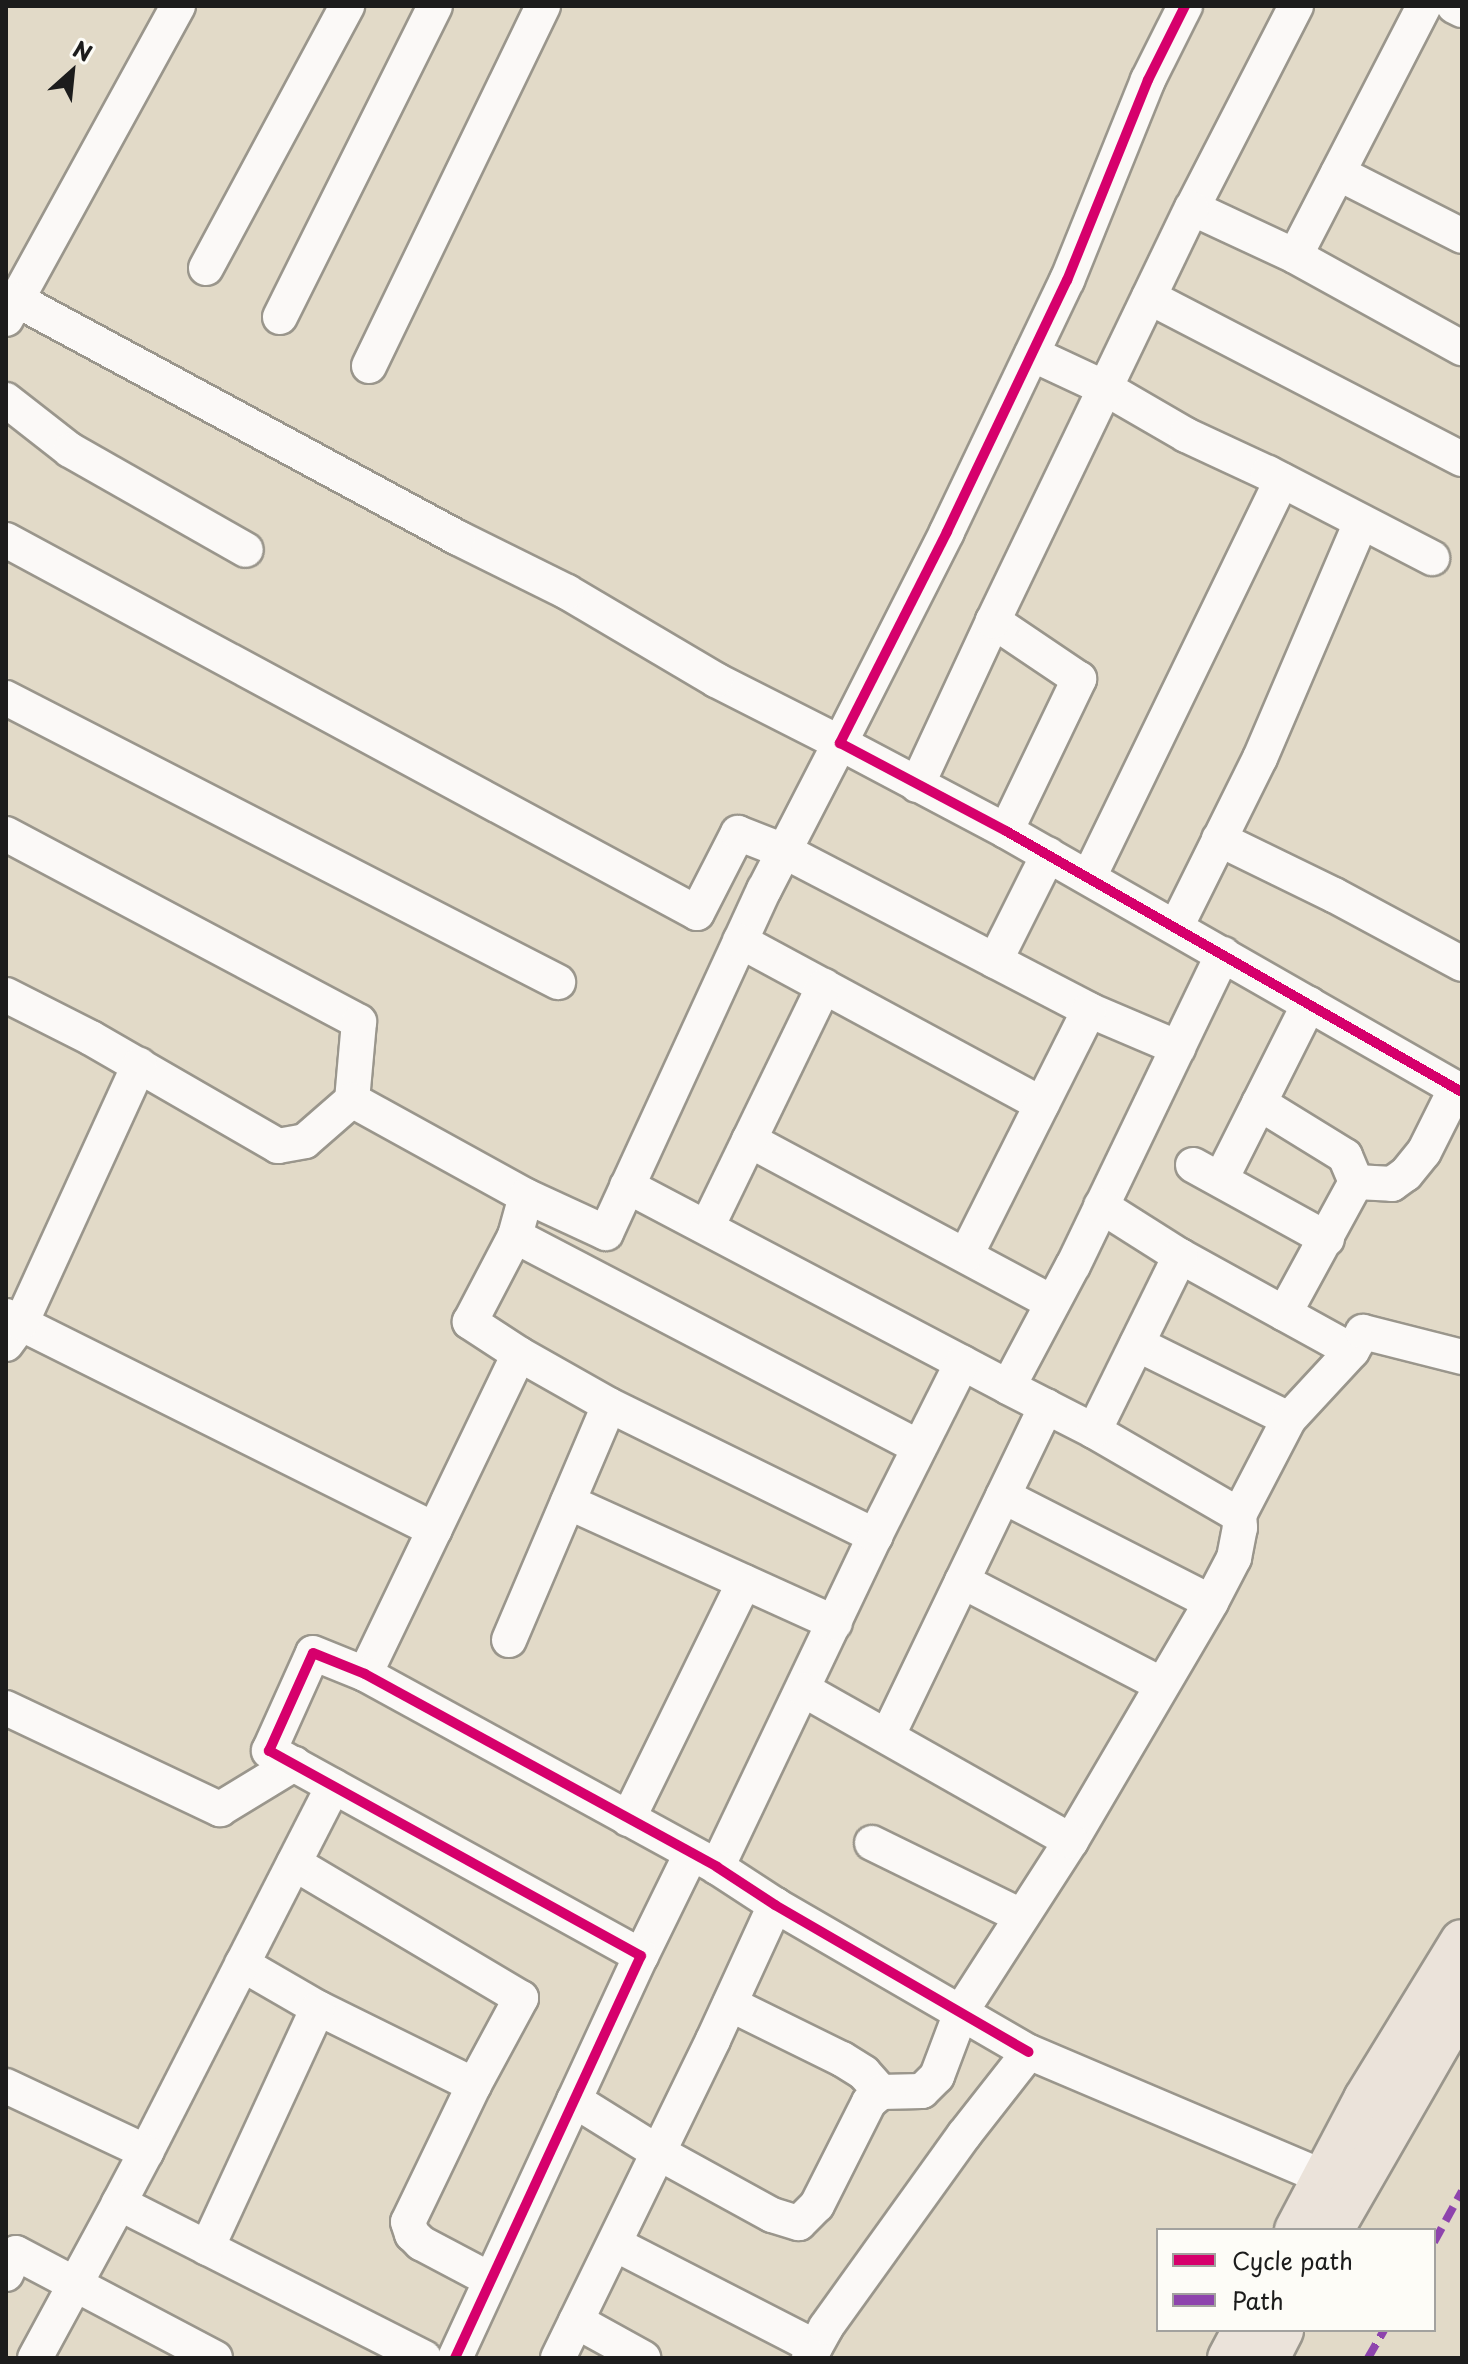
<!DOCTYPE html>
<html>
<head>
<meta charset="utf-8">
<style>
	body { margin:0 }
	#map { position:relative; width:1468px; height:2364px; overflow:hidden; background:#e2dac8; font-family:"Playpen Sans",sans-serif }
	div>[style] { position:absolute }
	[style*='--x'] { left:calc(var(--x)*1px); top:calc(var(--y)*1px); width:calc(var(--w)*1px); rotate:calc(var(--a)*1deg) }
	.roads { filter:drop-shadow(2px 0 #9a968c) drop-shadow(-2px 0 #9a968c) drop-shadow(0 2px #9a968c) drop-shadow(0 -2px #9a968c) }
	.minor>* { height:34px; margin:-17px; padding:0 17px; transform-origin:17px; border-radius:17px; background:#fbf9f7 }
	.major>* { height:42px; margin:-21px; padding:0 21px; transform-origin:21px; border-radius:21px; background:#ebe3da }
	.quiet>* { height:8px; margin-top:-4px; transform-origin:0; background:repeating-linear-gradient(90deg,#8e44ad 0 16px,transparent 0 24px) }
	.cycleway>* { height:10px; margin:-5px; padding:0 5px; transform-origin:5px; border-radius:5px; background:#d6006c }
	span { translate:-50% -50%; white-space:nowrap; text-align:center; line-height:1.15; -webkit-text-stroke:8px #fdfcf7; paint-order:stroke }
	.frame { position:absolute; inset:0; border:8px solid #1c1c1c; pointer-events:none }
	.legend { position:absolute; left:1156px; top:2228px; width:280px; height:104px; box-sizing:border-box; background:#fdfcf7; border:2px solid #a3a29f; margin:0; padding:10px 14px; list-style:none; font-size:24px; color:#1c1c1c }
	.legend li { display:flex; align-items:center; gap:16px; height:40px }
	.legend b { width:40px; border:2px solid #a3a29f }
	.north { position:absolute; left:32px; top:32px; width:80px; height:80px; -webkit-text-stroke:6px #fdfcf7; paint-order:stroke; rotate:27deg; font-size:22px; font-weight:700; line-height:32px; text-align:center; color:#1c1c1c }
	.north::after { content:''; display:block; margin:auto; width:28px; height:36px; background:#1c1c1c; clip-path:polygon(50% 0,100% 100%,50% 72%,0 100%) }
</style>
</head>
<body>
<div id="map">
	<div class="roads">
		<div class="minor">
			<div style="--x:1185;--y:6;--w:83;--a:116.6"></div>
			<div style="--x:1148;--y:80;--w:216;--a:112"></div>
			<div style="--x:1067;--y:280;--w:279;--a:115.5"></div>
			<div style="--x:947;--y:532;--w:237;--a:116.9"></div>
			<div style="--x:840;--y:743;--w:188;--a:27.9"></div>
			<div style="--x:1006;--y:831;--w:525;--a:29.79"></div>
			<div style="--x:1296;--y:6;--w:227;--a:117.2"></div>
			<div style="--x:1192;--y:208;--w:114;--a:25"></div>
			<div style="--x:1295;--y:256;--w:281;--a:-62.7"></div>
			<div style="--x:1454;--y:6;--w:9;--a:27"></div>
			<div style="--x:1338;--y:173;--w:139;--a:26.9"></div>
			<div style="--x:1295;--y:256;--w:191;--a:28.9"></div>
			<div style="--x:206;--y:268;--w:298;--a:-61.7"></div>
			<div style="--x:1149;--y:297;--w:352;--a:27.4"></div>
			<div style="--x:280;--y:317;--w:347;--a:-63.5"></div>
			<div style="--x:6;--y:319;--w:357;--a:-61.2"></div>
			<div style="--x:1032;--y:354;--w:81;--a:25"></div>
			<div style="--x:1105;--y:388;--w:94;--a:30.1"></div>
			<div style="--x:1186;--y:435;--w:90;--a:24.9"></div>
			<div style="--x:1268;--y:473;--w:185;--a:27.4"></div>
			<div style="--x:369;--y:366;--w:400;--a:-64.2"></div>
			<div style="--x:6;--y:400;--w:81;--a:38"></div>
			<div style="--x:70;--y:450;--w:202;--a:29.6"></div>
			<div style="--x:6;--y:540;--w:785;--a:28.36"></div>
			<div style="--x:697;--y:913;--w:90;--a:-62.9"></div>
			<div style="--x:738;--y:833;--w:49;--a:21.4"></div>
			<div style="--x:784;--y:851;--w:344;--a:27.5"></div>
			<div style="--x:1089;--y:1010;--w:97;--a:23.1"></div>
			<div style="--x:6;--y:698;--w:621;--a:27.23"></div>
			<div style="--x:917;--y:785;--w:181;--a:-65.1"></div>
			<div style="--x:1006;--y:831;--w:169;--a:-64.3"></div>
			<div style="--x:1079;--y:679;--w:104;--a:-146"></div>
			<div style="--x:993;--y:621;--w:458;--a:-64.3"></div>
			<div style="--x:6;--y:834;--w:400;--a:28"></div>
			<div style="--x:359;--y:1022;--w:78;--a:95.1"></div>
			<div style="--x:352;--y:1100;--w:199;--a:28.9"></div>
			<div style="--x:526;--y:1196;--w:88;--a:24.8"></div>
			<div style="--x:606;--y:1233;--w:378;--a:-65.3"></div>
			<div style="--x:764;--y:890;--w:165;--a:-62.7"></div>
			<div style="--x:840;--y:743;--w:139;--a:-153.1"></div>
			<div style="--x:716;--y:680;--w:173;--a:-149.4"></div>
			<div style="--x:567;--y:592;--w:122;--a:-153.6"></div>
			<div style="--x:458;--y:538;--w:501;--a:-151.65"></div>
			<div style="--x:1219;--y:839;--w:128;--a:26"></div>
			<div style="--x:1334;--y:895;--w:145;--a:28.3"></div>
			<div style="--x:1089;--y:877;--w:441;--a:-64.1"></div>
			<div style="--x:1176;--y:927;--w:189;--a:-63.6"></div>
			<div style="--x:1260;--y:758;--w:257;--a:-66.8"></div>
			<div style="--x:740;--y:941;--w:343;--a:28.4"></div>
			<div style="--x:1223;--y:954;--w:345;--a:115.7"></div>
			<div style="--x:1073;--y:1265;--w:138;--a:118"></div>
			<div style="--x:1008;--y:1387;--w:97;--a:27.1"></div>
			<div style="--x:1094;--y:1431;--w:168;--a:30.1"></div>
			<div style="--x:995;--y:961;--w:119;--a:-63.4"></div>
			<div style="--x:6;--y:995;--w:95;--a:26.8"></div>
			<div style="--x:91;--y:1038;--w:216;--a:30"></div>
			<div style="--x:278;--y:1146;--w:27;--a:-10"></div>
			<div style="--x:305;--y:1141;--w:62;--a:-41.1"></div>
			<div style="--x:1259;--y:1103;--w:101;--a:31.6"></div>
			<div style="--x:1345;--y:1156;--w:28;--a:67"></div>
			<div style="--x:1356;--y:1182;--w:150;--a:118.6"></div>
			<div style="--x:749;--y:1140;--w:343;--a:28.2"></div>
			<div style="--x:1193;--y:1165;--w:153;--a:28.9"></div>
			<div style="--x:1221;--y:1179;--w:196;--a:-63.3"></div>
			<div style="--x:1356;--y:1182;--w:36;--a:3"></div>
			<div style="--x:1392;--y:1184;--w:17;--a:-36"></div>
			<div style="--x:1406;--y:1174;--w:28;--a:-51"></div>
			<div style="--x:1424;--y:1152;--w:72;--a:-63.4"></div>
			<div style="--x:627;--y:1186;--w:431;--a:27.8"></div>
			<div style="--x:1101;--y:1206;--w:93;--a:32.3"></div>
			<div style="--x:1180;--y:1256;--w:196;--a:28.9"></div>
			<div style="--x:707;--y:1227;--w:268;--a:-64.1"></div>
			<div style="--x:515;--y:1236;--w:456;--a:27.6"></div>
			<div style="--x:966;--y:1255;--w:274;--a:-63.3"></div>
			<div style="--x:6;--y:1316;--w:479;--a:26.5"></div>
			<div style="--x:6;--y:1344;--w:26;--a:-54"></div>
			<div style="--x:21;--y:1323;--w:284;--a:-65.4"></div>
			<div style="--x:1137;--y:1344;--w:169;--a:26.3"></div>
			<div style="--x:519;--y:1354;--w:103;--a:29.5"></div>
			<div style="--x:609;--y:1405;--w:297;--a:26.2"></div>
			<div style="--x:875;--y:1536;--w:367;--a:115.5"></div>
			<div style="--x:1094;--y:1431;--w:195;--a:-63.8"></div>
			<div style="--x:1003;--y:1496;--w:233;--a:27"></div>
			<div style="--x:568;--y:1502;--w:293;--a:24.4"></div>
			<div style="--x:875;--y:1536;--w:194;--a:-63.3"></div>
			<div style="--x:962;--y:1581;--w:224;--a:27.4"></div>
			<div style="--x:509;--y:1640;--w:255;--a:-66.9"></div>
			<div style="--x:365;--y:1674;--w:355;--a:-64.3"></div>
			<div style="--x:519;--y:1354;--w:59;--a:-146.9"></div>
			<div style="--x:470;--y:1322;--w:97;--a:-62.4"></div>
			<div style="--x:515;--y:1236;--w:41;--a:-74.6"></div>
			<div style="--x:6;--y:1708;--w:237;--a:25.3"></div>
			<div style="--x:220;--y:1809;--w:87;--a:-31.3"></div>
			<div style="--x:888;--y:1735;--w:365;--a:-64.3"></div>
			<div style="--x:628;--y:1819;--w:264;--a:-63.9"></div>
			<div style="--x:1071;--y:1841;--w:277;--a:-59.6"></div>
			<div style="--x:1211;--y:1602;--w:50;--a:-62.4"></div>
			<div style="--x:1234;--y:1558;--w:31;--a:-79"></div>
			<div style="--x:1240;--y:1528;--w:13;--a:-94"></div>
			<div style="--x:1239;--y:1515;--w:108;--a:-62.5"></div>
			<div style="--x:1289;--y:1419;--w:93;--a:-47.2"></div>
			<div style="--x:1352;--y:1351;--w:22;--a:-60"></div>
			<div style="--x:1363;--y:1332;--w:102;--a:14.2"></div>
			<div style="--x:872;--y:1843;--w:166;--a:26.1"></div>
			<div style="--x:641;--y:1956;--w:114;--a:-63.9"></div>
			<div style="--x:242;--y:1964;--w:88;--a:30.1"></div>
			<div style="--x:318;--y:2008;--w:174;--a:26.3"></div>
			<div style="--x:474;--y:2085;--w:99;--a:-61.6"></div>
			<div style="--x:521;--y:1998;--w:264;--a:-149.3"></div>
			<div style="--x:730;--y:2004;--w:125;--a:26.2"></div>
			<div style="--x:842;--y:2059;--w:26;--a:32"></div>
			<div style="--x:864;--y:2073;--w:25;--a:48"></div>
			<div style="--x:474;--y:2085;--w:152;--a:115.7"></div>
			<div style="--x:408;--y:2222;--w:13;--a:72"></div>
			<div style="--x:412;--y:2234;--w:13;--a:45"></div>
			<div style="--x:421;--y:2243;--w:77;--a:27.9"></div>
			<div style="--x:6;--y:2086;--w:155;--a:25.2"></div>
			<div style="--x:146;--y:2152;--w:411;--a:-62.9"></div>
			<div style="--x:574;--y:2100;--w:100;--a:31.9"></div>
			<div style="--x:659;--y:2153;--w:129;--a:28.8"></div>
			<div style="--x:772;--y:2215;--w:28;--a:17"></div>
			<div style="--x:799;--y:2223;--w:25;--a:-45"></div>
			<div style="--x:817;--y:2205;--w:115;--a:-63.2"></div>
			<div style="--x:869;--y:2102;--w:16;--a:-40"></div>
			<div style="--x:881;--y:2092;--w:41;--a:-1.4"></div>
			<div style="--x:922;--y:2091;--w:21;--a:-45"></div>
			<div style="--x:937;--y:2076;--w:71;--a:-69.3"></div>
			<div style="--x:962;--y:2010;--w:201;--a:-57.2"></div>
			<div style="--x:1071;--y:1841;--w:307;--a:-150.5"></div>
			<div style="--x:146;--y:2152;--w:58;--a:117.9"></div>
			<div style="--x:119;--y:2203;--w:342;--a:26.9"></div>
			<div style="--x:615;--y:2244;--w:225;--a:27.2"></div>
			<div style="--x:207;--y:2248;--w:264;--a:-65.2"></div>
			<div style="--x:6;--y:2274;--w:23;--a:-65"></div>
			<div style="--x:16;--y:2253;--w:225;--a:27.8"></div>
			<div style="--x:576;--y:2321;--w:77;--a:28.9"></div>
			<div style="--x:35;--y:2358;--w:176;--a:-61.5"></div>
			<div style="--x:455;--y:2358;--w:443;--a:-65.2"></div>
			<div style="--x:641;--y:1956;--w:425;--a:-151.1"></div>
			<div style="--x:269;--y:1751;--w:107;--a:-65.8"></div>
			<div style="--x:313;--y:1653;--w:56;--a:22"></div>
			<div style="--x:365;--y:1674;--w:401;--a:28.7"></div>
			<div style="--x:717;--y:1867;--w:69;--a:33.2"></div>
			<div style="--x:775;--y:1905;--w:293;--a:30.1"></div>
			<div style="--x:558;--y:2358;--w:354;--a:-64"></div>
			<div style="--x:713;--y:2040;--w:149;--a:-65.3"></div>
			<div style="--x:809;--y:2358;--w:35;--a:-61"></div>
			<div style="--x:826;--y:2327;--w:236;--a:-54.3"></div>
			<div style="--x:964;--y:2135;--w:105;--a:-51.9"></div>
			<div style="--x:1029;--y:2052;--w:320;--a:23"></div>
		</div>
		<div class="major">
			<div style="--x:1296;--y:2230;--w:148;--a:-62.2"></div>
			<div style="--x:1365;--y:2099;--w:185;--a:-58.5"></div>
			<div style="--x:1332;--y:2230;--w:261;--a:-60.1"></div>
			<div style="--x:1229;--y:2358;--w:32;--a:-62"></div>
			<div style="--x:1268;--y:2358;--w:31;--a:-63"></div>
		</div>
	</div>
	<div class="quiet">
		<div style="--x:1434;--y:2242;--w:58;--a:-61.2"></div>
		<div style="--x:1368;--y:2358;--w:32;--a:-60"></div>
	</div>
	<div class="cycleway">
		<div style="--x:1185;--y:6;--w:83;--a:116.6"></div>
		<div style="--x:1148;--y:80;--w:216;--a:112"></div>
		<div style="--x:1067;--y:280;--w:279;--a:115.5"></div>
		<div style="--x:947;--y:532;--w:237;--a:116.9"></div>
		<div style="--x:840;--y:743;--w:188;--a:27.9"></div>
		<div style="--x:1006;--y:831;--w:525;--a:29.79"></div>
		<div style="--x:455;--y:2358;--w:443;--a:-65.2"></div>
		<div style="--x:641;--y:1956;--w:425;--a:-151.1"></div>
		<div style="--x:269;--y:1751;--w:107;--a:-65.8"></div>
		<div style="--x:313;--y:1653;--w:56;--a:22"></div>
		<div style="--x:365;--y:1674;--w:401;--a:28.7"></div>
		<div style="--x:717;--y:1867;--w:69;--a:33.2"></div>
		<div style="--x:775;--y:1905;--w:293;--a:30.1"></div>
	</div>
	<div class="frame"></div>
	<ul class="legend">
	<li><b style="height:10px;background:#d6006c"></b>Cycle path</li>
	<li><b style="height:10px;background:#8e44ad"></b>Path</li>
	</ul>
	<div class="north">N</div>
</div>
</body>
</html>
